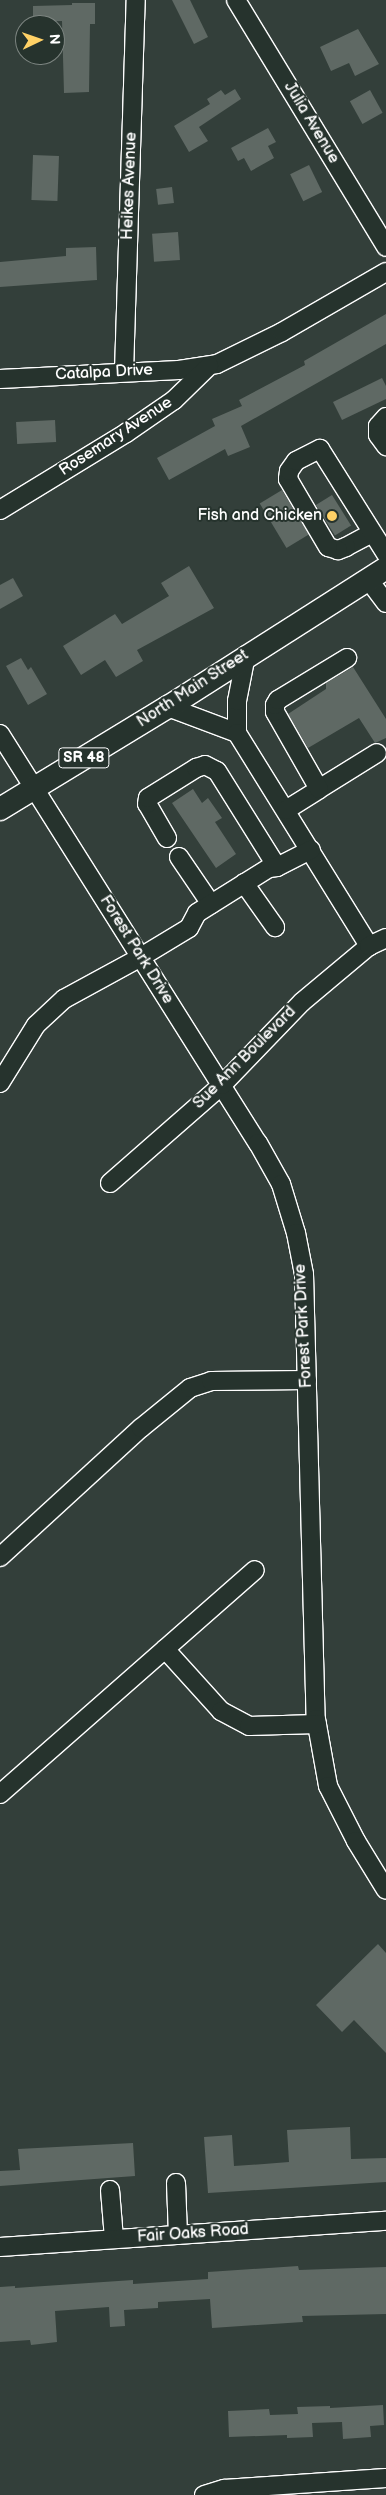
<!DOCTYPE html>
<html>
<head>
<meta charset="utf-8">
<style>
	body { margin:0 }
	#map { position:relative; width:386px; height:2495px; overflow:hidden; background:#333f3a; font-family:"Balsamiq Sans",sans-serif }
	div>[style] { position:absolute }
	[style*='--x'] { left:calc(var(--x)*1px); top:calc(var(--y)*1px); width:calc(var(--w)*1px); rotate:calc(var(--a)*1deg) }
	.building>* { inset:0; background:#5f6964; transform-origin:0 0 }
	.roads { filter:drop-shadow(1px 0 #fff) drop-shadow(-1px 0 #fff) drop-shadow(0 1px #fff) drop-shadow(0 -1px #fff) }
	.minor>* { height:18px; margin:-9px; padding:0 9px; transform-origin:9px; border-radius:9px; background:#26332d }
	.major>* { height:22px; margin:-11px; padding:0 11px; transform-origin:11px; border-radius:11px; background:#26332d }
	.dots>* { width:14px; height:14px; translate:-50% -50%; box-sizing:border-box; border:2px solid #26332d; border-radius:50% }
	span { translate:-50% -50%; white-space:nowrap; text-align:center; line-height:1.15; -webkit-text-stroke:4px #26332d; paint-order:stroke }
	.shield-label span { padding:1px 4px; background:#26332d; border:1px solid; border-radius:4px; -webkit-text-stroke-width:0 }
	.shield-label { font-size:15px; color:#fff; font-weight:700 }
	.street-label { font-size:16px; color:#fff }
	.poi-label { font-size:16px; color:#fff }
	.right { translate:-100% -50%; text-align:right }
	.north { position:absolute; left:15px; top:15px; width:50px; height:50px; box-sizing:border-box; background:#26332d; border:1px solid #7d8581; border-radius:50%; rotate:87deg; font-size:14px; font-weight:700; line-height:20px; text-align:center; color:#fff }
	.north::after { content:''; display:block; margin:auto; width:18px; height:22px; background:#ffd166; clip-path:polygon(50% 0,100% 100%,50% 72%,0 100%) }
</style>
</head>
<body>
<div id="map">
	<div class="building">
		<div style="clip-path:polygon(172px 0,190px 0,208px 37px,194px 44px)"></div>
		<div style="clip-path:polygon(72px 3px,95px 3px,95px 24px,90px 24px,89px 92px,64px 93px,62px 21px,33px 22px,33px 6px,72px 5px)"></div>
		<div style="clip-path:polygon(358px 29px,379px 64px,355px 76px,349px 63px,331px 71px,320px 47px)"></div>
		<div style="clip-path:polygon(235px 89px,241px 99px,199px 127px,208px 141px,189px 152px,174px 126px,210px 104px,207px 99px,221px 90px,225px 95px)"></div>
		<div style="left:370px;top:90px;width:26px;height:23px;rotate:61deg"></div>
		<div style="clip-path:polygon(268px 128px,276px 142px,268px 146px,274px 158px,251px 171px,244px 158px,238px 161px,231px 148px)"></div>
		<div style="left:33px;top:155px;width:26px;height:45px;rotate:2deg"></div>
		<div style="left:309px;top:165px;width:30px;height:21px;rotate:64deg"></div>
		<div style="left:172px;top:187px;width:16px;height:16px;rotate:83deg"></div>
		<div style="left:178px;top:232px;width:28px;height:26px;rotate:86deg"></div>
		<div style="clip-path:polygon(96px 247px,97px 280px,0 287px,0 262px,66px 256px,66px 248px)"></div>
		<div style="clip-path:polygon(386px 314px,386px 344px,241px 426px,250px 447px,228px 456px,225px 449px,169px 480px,157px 458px,215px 426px,212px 419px,242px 406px,239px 400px,305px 365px,304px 361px)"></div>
		<div style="clip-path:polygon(382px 378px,386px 386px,386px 399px,342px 420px,333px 402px)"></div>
		<div style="left:55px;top:420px;width:22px;height:39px;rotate:87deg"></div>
		<div style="left:282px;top:490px;width:52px;height:26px;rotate:59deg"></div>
		<div style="left:332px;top:495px;width:36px;height:19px;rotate:58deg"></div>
		<div style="clip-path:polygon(189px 566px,214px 608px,137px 650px,143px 661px,116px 677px,105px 660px,81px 675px,63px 646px,115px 614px,122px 624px,169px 596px,161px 583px)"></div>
		<div style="clip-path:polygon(13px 578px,23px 596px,0 609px,0 585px)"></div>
		<div style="clip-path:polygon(21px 658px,28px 670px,31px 667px,47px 694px,28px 705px,6px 666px)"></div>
		<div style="clip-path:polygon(353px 667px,386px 719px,386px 738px,375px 743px,359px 718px,308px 748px,288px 714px,326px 689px,326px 683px)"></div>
		<div style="clip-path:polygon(193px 789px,202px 803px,208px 798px,222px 818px,215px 822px,236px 854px,216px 868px,172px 803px)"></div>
		<div style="clip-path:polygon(378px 1944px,386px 1953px,386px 2053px,354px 2020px,342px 2032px,316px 2005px)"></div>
		<div style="clip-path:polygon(350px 2127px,351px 2159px,386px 2158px,386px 2182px,208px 2193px,204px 2137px,232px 2135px,234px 2166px,264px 2164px,289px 2162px,287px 2130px)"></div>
		<div style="clip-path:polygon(133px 2143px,135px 2176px,0 2186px,0 2171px,20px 2170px,18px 2149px)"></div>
		<div style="clip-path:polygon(298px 2266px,299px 2270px,386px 2267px,386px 2314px,302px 2316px,303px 2322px,212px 2328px,210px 2299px,158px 2302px,158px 2308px,124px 2310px,125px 2326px,110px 2327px,109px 2307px,55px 2311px,57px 2342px,31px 2345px,30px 2340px,0 2342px,0 2287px,15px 2286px,15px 2288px,133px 2280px,133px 2284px,208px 2279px,208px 2272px)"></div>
		<div style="clip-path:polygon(383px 2405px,384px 2425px,370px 2426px,371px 2437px,343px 2439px,342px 2422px,312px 2423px,313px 2437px,287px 2438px,287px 2435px,229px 2437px,228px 2411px,269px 2409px,270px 2415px,298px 2414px,297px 2407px,330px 2406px,330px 2408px)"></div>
	</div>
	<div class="roads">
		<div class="minor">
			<div style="--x:236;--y:0;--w:289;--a:58.7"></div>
			<div style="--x:124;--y:372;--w:372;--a:-88.2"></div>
			<div style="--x:0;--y:379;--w:179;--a:-2.9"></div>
			<div style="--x:179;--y:370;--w:38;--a:-9"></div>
			<div style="--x:217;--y:364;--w:72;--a:-26.2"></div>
			<div style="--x:282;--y:332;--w:120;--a:-30"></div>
			<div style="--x:386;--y:417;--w:12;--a:132"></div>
			<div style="--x:378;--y:426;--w:9;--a:90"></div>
			<div style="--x:378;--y:435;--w:14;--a:54"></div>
			<div style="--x:0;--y:510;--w:148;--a:-31.4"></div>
			<div style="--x:126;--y:433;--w:58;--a:-34.5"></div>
			<div style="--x:174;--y:400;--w:49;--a:-44.2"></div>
			<div style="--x:372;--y:533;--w:30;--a:152"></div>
			<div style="--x:346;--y:547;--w:9;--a:159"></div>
			<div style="--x:338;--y:550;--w:10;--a:-163"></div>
			<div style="--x:328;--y:547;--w:79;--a:-120.5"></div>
			<div style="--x:288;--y:479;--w:8;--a:-83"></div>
			<div style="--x:289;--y:471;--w:12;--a:-55"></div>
			<div style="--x:296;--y:461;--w:27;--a:-27"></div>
			<div style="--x:320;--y:449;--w:124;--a:57.8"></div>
			<div style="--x:368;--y:579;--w:30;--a:53"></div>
			<div style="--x:168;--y:707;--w:74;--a:20.6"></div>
			<div style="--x:237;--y:733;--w:32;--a:-90"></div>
			<div style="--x:237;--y:701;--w:47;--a:-78.9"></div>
			<div style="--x:237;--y:733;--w:251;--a:58.2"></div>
			<div style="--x:0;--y:734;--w:484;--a:57.8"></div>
			<div style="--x:258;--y:1143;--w:47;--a:60.7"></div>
			<div style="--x:281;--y:1184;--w:51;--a:73"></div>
			<div style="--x:296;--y:1233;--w:42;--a:79"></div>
			<div style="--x:304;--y:1274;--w:445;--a:88.5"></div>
			<div style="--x:316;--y:1719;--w:68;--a:79.8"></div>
			<div style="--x:328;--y:1786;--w:62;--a:63"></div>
			<div style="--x:356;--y:1841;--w:57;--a:58.5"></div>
			<div style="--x:319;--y:789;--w:68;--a:-31.8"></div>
			<div style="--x:286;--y:810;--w:39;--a:-32"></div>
			<div style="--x:319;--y:789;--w:89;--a:-119.7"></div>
			<div style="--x:275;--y:712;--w:7;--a:-90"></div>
			<div style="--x:275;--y:705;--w:6;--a:-59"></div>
			<div style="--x:278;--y:700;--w:81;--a:-31.3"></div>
			<div style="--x:167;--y:838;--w:39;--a:-120"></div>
			<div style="--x:147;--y:804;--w:6;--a:-81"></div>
			<div style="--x:148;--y:798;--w:57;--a:-32"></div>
			<div style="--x:196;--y:768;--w:9;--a:-18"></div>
			<div style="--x:205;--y:765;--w:13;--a:27"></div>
			<div style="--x:217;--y:771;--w:113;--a:58"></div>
			<div style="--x:179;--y:857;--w:57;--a:55.8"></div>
			<div style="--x:244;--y:883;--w:54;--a:54.8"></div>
			<div style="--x:0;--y:1083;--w:68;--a:-58.2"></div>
			<div style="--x:36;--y:1025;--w:38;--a:-43"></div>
			<div style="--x:64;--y:999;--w:88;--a:-28.6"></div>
			<div style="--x:141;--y:957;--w:56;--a:-31.1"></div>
			<div style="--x:189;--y:928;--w:17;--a:-62"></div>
			<div style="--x:197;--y:913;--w:85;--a:-32"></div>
			<div style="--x:269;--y:868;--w:8;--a:-7"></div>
			<div style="--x:277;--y:867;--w:38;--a:-27"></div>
			<div style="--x:110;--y:1183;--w:149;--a:-41.2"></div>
			<div style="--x:222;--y:1085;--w:115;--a:-46.1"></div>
			<div style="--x:302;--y:1002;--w:87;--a:-39.9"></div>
			<div style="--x:369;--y:946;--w:19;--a:-25"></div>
			<div style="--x:0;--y:1557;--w:191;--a:-42.5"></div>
			<div style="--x:141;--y:1428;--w:63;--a:-39.2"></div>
			<div style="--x:190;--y:1388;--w:22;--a:-18"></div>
			<div style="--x:211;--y:1381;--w:96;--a:-0.6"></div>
			<div style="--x:165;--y:1649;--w:84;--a:47.9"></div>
			<div style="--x:221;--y:1711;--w:32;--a:28"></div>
			<div style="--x:249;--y:1726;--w:68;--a:-1.7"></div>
			<div style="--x:0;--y:1794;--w:339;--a:-41.3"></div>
			<div style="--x:176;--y:2183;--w:52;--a:87.8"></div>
			<div style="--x:110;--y:2190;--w:49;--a:85.3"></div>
			<div style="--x:0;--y:2247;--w:387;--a:-3.9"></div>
			<div style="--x:204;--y:2495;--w:21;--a:-17"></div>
			<div style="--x:224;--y:2489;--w:162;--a:-3.9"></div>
		</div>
		<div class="major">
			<div style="--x:0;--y:809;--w:197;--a:-31.3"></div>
			<div style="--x:168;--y:707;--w:259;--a:-32.5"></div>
		</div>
	</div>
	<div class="dots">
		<div style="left:332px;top:516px;background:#ffd166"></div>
	</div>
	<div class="shield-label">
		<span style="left:84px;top:758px">SR 48</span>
	</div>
	<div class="street-label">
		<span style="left:311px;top:123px;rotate:59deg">Julia Avenue</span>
		<span style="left:130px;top:186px;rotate:-88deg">Heikes Avenue</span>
		<span style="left:104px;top:373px;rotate:-3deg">Catalpa Drive</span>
		<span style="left:116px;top:437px;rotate:-33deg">Rosemary Avenue</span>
		<span style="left:193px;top:689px;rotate:-33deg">North Main Street</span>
		<span style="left:136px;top:950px;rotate:58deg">Forest Park Drive</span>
		<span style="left:245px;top:1058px;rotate:-45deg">Sue Ann Boulevard</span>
		<span style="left:304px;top:1326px;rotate:-93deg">Forest Park Drive</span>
		<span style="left:193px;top:2234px;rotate:-4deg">Fair Oaks Road</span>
	</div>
	<div class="poi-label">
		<span class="right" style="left:322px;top:516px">Fish and Chicken</span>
	</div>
	<div class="north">N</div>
</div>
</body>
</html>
